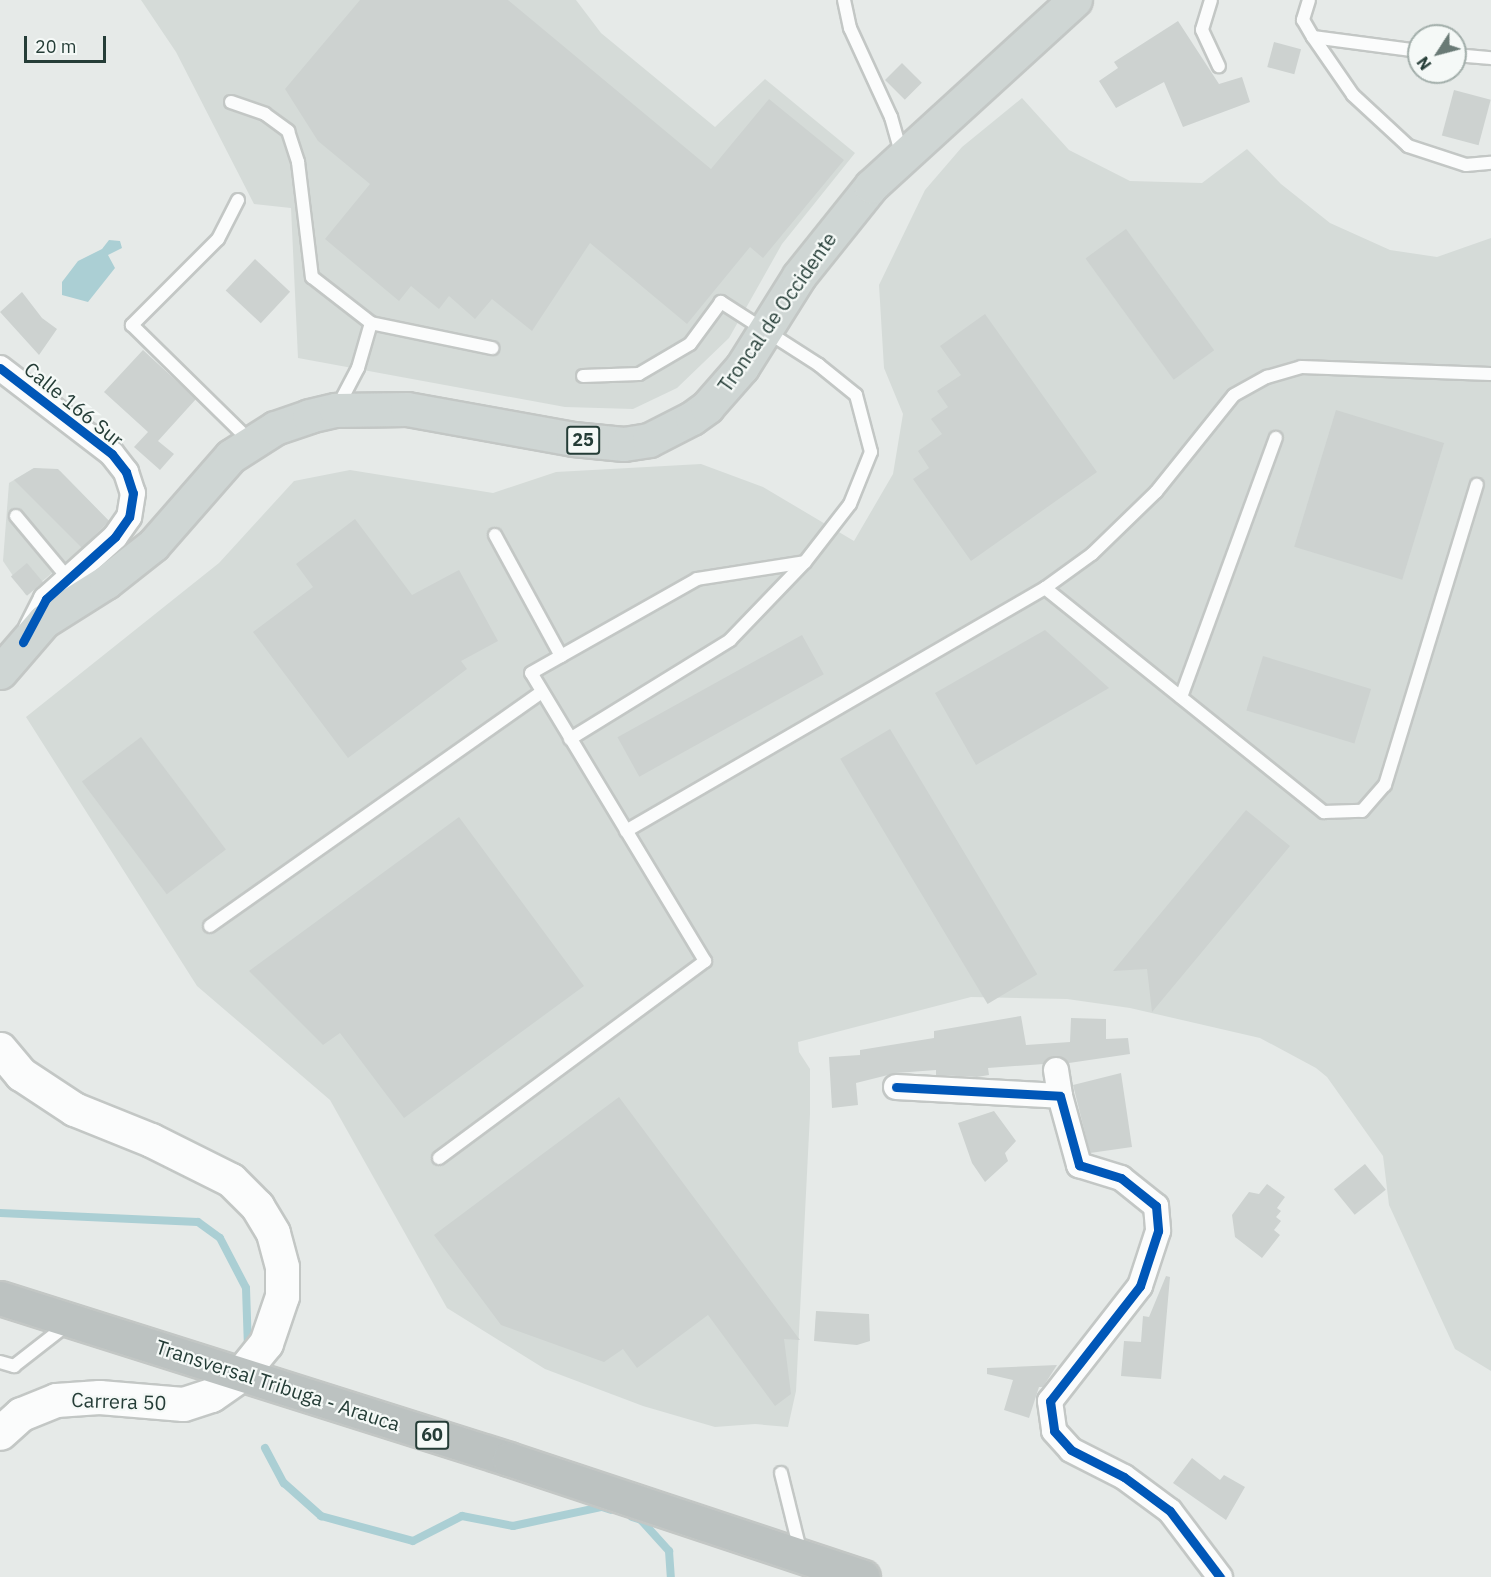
<!DOCTYPE html>
<html>
<head>
<meta charset="utf-8">
<style>
	body { margin:0 }
	#map { position:relative; width:1491px; height:1577px; overflow:hidden; background:#e6eae8; font-family:"IBM Plex Sans",sans-serif }
	div>[style] { position:absolute }
	[style*='--x'] { left:calc(var(--x)*1px); top:calc(var(--y)*1px); width:calc(var(--w)*1px); rotate:calc(var(--a)*1deg) }
	.built>* { inset:0; background:#d5dbd8 }
	.water>* { inset:0; background:#abcfd4 }
	.stream>* { height:8px; margin:-4px; padding:0 4px; transform-origin:4px; border-radius:4px; background:#abcfd4 }
	.building>* { inset:0; background:#cdd2d0; transform-origin:0 0 }
	.roads { filter:drop-shadow(2px 0 #c3c7c5) drop-shadow(-2px 0 #c3c7c5) drop-shadow(0 2px #c3c7c5) drop-shadow(0 -2px #c3c7c5) }
	.lane>* { height:12px; margin:-6px; padding:0 6px; transform-origin:6px; border-radius:6px; background:#fbfcfc }
	.street>* { height:24px; margin:-12px; padding:0 12px; transform-origin:12px; border-radius:12px; background:#fbfcfc }
	.secondary>* { height:33px; margin:-16.5px; padding:0 16.5px; transform-origin:16.5px; border-radius:16.5px; background:#fbfcfc }
	.primary>* { height:33px; margin:-16.5px; padding:0 16.5px; transform-origin:16.5px; border-radius:16.5px; background:#cfd6d4 }
	.highway>* { height:33px; margin:-16.5px; padding:0 16.5px; transform-origin:16.5px; border-radius:16.5px; background:#bcc2c1 }
	.cycleway>* { height:9px; margin:-4.5px; padding:0 4.5px; transform-origin:4.5px; border-radius:4.5px; background:#0057b8 }
	span { translate:-50% -50%; white-space:nowrap; text-align:center; line-height:1.15; -webkit-text-stroke:4.5px #f5f9f7; paint-order:stroke }
	.shield-label span { padding:2px 4px; background:#f5f9f7; border:2px solid; border-radius:4px; -webkit-text-stroke-width:0 }
	.shield-label { font-size:18px; color:#253d37; font-weight:700 }
	.street-label { font-size:20px; color:#253d37 }
	.north { position:absolute; left:1407px; top:24px; width:60px; height:60px; box-sizing:border-box; background:#f5f9f7; border:2px solid #a2aeaa; border-radius:50%; rotate:234deg; font-size:16px; font-weight:700; line-height:24px; text-align:center; color:#253d37 }
	.north::after { content:''; display:block; margin:auto; width:21px; height:27px; background:#697a75; clip-path:polygon(50% 0,100% 100%,50% 72%,0 100%) }
	.scale { position:absolute; left:24px; top:36px; width:82px; height:27px; box-sizing:border-box; border:3px solid #253d37; border-top:0; padding-left:8px; font-size:18px; line-height:21px; white-space:nowrap; color:#253d37; -webkit-text-stroke:4px #f5f9f7; paint-order:stroke }
</style>
</head>
<body>
<div id="map">
	<div class="built">
		<div style="clip-path:polygon(141px 0,576px 0,601px 33px,715px 127px,765px 79px,855px 153px,782px 244px,729px 338px,677px 388px,633px 409px,565px 407px,298px 358px,291px 208px,254px 204px,176px 52px)"></div>
		<div style="clip-path:polygon(1022px 98px,1069px 150px,1130px 181px,1202px 183px,1247px 149px,1281px 184px,1330px 223px,1390px 250px,1437px 257px,1491px 238px,1491px 1371px,1455px 1349px,1389px 1205px,1383px 1156px,1327px 1077px,1316px 1068px,1260px 1038px,1130px 1008px,1067px 999px,971px 997px,798px 1042px,799px 1052px,810px 1069px,810px 1114px,796px 1391px,788px 1427px,755px 1424px,715px 1427px,643px 1406px,545px 1369px,447px 1308px,330px 1100px,197px 986px,26px 717px,219px 563px,294px 481px,350px 470px,493px 493px,556px 472px,701px 464px,763px 487px,854px 541px,893px 474px,903px 414px,884px 368px,879px 285px,925px 190px,962px 147px)"></div>
		<div style="clip-path:polygon(34px 468px,60px 471px,111px 523px,26px 595px,3px 561px,9px 483px)"></div>
	</div>
	<div class="water">
		<div style="clip-path:polygon(109px 240px,120px 241px,122px 248px,108px 255px,115px 268px,88px 302px,62px 295px,62px 282px,78px 261px,102px 249px)"></div>
	</div>
	<div class="stream">
		<div style="--x:0;--y:1213;--w:198;--a:2.6"></div>
		<div style="--x:198;--y:1222;--w:27;--a:36"></div>
		<div style="--x:220;--y:1238;--w:56;--a:62.5"></div>
		<div style="--x:246;--y:1288;--w:61;--a:88.1"></div>
		<div style="--x:265;--y:1448;--w:40;--a:62"></div>
		<div style="--x:284;--y:1483;--w:50;--a:41.7"></div>
		<div style="--x:321;--y:1516;--w:95;--a:15.2"></div>
		<div style="--x:413;--y:1541;--w:55;--a:-27"></div>
		<div style="--x:462;--y:1516;--w:52;--a:11.1"></div>
		<div style="--x:513;--y:1526;--w:91;--a:-12.1"></div>
		<div style="--x:602;--y:1507;--w:9;--a:18"></div>
		<div style="--x:632;--y:1517;--w:9;--a:18"></div>
		<div style="--x:641;--y:1520;--w:42;--a:47.9"></div>
		<div style="--x:669;--y:1551;--w:26;--a:86"></div>
	</div>
	<div class="building">
		<div style="clip-path:polygon(360px 0,508px 0,711px 169px,769px 99px,844px 160px,763px 258px,750px 247px,687px 324px,590px 243px,532px 331px,492px 299px,475px 319px,449px 296px,439px 309px,411px 286px,399px 301px,325px 239px,370px 184px,318px 141px,285px 89px)"></div>
		<div style="clip-path:polygon(1178px 21px,1219px 84px,1242px 77px,1250px 102px,1183px 127px,1164px 82px,1116px 108px,1099px 81px,1118px 68px,1114px 62px)"></div>
		<div style="left:1274px;top:42px;width:28px;height:26px;rotate:15deg"></div>
		<div style="left:902px;top:63px;width:28px;height:24px;rotate:45deg"></div>
		<div style="left:1454px;top:90px;width:38px;height:47px;rotate:15deg"></div>
		<div style="left:1126px;top:229px;width:150px;height:50px;rotate:54deg"></div>
		<div style="left:255px;top:259px;width:48px;height:43px;rotate:43deg"></div>
		<div style="clip-path:polygon(22px 292px,42px 318px,57px 329px,39px 355px,0 312px)"></div>
		<div style="clip-path:polygon(985px 314px,1097px 472px,971px 561px,913px 479px,929px 468px,918px 451px,942px 434px,931px 419px,948px 407px,937px 391px,961px 375px,940px 346px)"></div>
		<div style="clip-path:polygon(143px 350px,196px 399px,158px 441px,174px 454px,160px 470px,134px 447px,148px 432px,104px 392px)"></div>
		<div style="left:1336px;top:410px;width:113px;height:143px;rotate:17deg"></div>
		<div style="clip-path:polygon(34px 468px,58px 469px,109px 521px,82px 548px,14px 480px)"></div>
		<div style="clip-path:polygon(355px 519px,412px 595px,459px 570px,498px 641px,461px 661px,467px 669px,348px 758px,253px 632px,313px 587px,296px 564px)"></div>
		<div style="left:27px;top:563px;width:25px;height:21px;rotate:50deg"></div>
		<div style="clip-path:polygon(1045px 630px,1109px 688px,976px 765px,935px 693px)"></div>
		<div style="left:802px;top:635px;width:45px;height:211px;rotate:61deg"></div>
		<div style="left:1263px;top:656px;width:113px;height:57px;rotate:17deg"></div>
		<div style="left:890px;top:729px;width:286px;height:58px;rotate:59deg"></div>
		<div style="left:141px;top:737px;width:141px;height:74px;rotate:53deg"></div>
		<div style="clip-path:polygon(1246px 810px,1290px 846px,1152px 1012px,1147px 969px,1113px 971px)"></div>
		<div style="clip-path:polygon(459px 817px,584px 986px,404px 1118px,340px 1033px,323px 1045px,249px 971px)"></div>
		<div style="clip-path:polygon(1021px 1016px,1026px 1045px,1070px 1042px,1071px 1018px,1106px 1019px,1106px 1039px,1128px 1038px,1130px 1054px,1069px 1063px,1053px 1056px,1044px 1064px,988px 1068px,989px 1075px,977px 1077px,936px 1075px,936px 1070px,896px 1073px,856px 1083px,858px 1105px,832px 1108px,829px 1057px,860px 1055px,860px 1050px,934px 1038px,934px 1031px)"></div>
		<div style="clip-path:polygon(1121px 1073px,1132px 1147px,1090px 1153px,1073px 1085px)"></div>
		<div style="clip-path:polygon(619px 1097px,800px 1340px,784px 1339px,791px 1394px,775px 1406px,708px 1315px,637px 1368px,623px 1349px,604px 1362px,501px 1325px,434px 1235px)"></div>
		<div style="clip-path:polygon(994px 1111px,1016px 1141px,1005px 1153px,1008px 1161px,985px 1182px,972px 1163px,958px 1123px)"></div>
		<div style="left:1365px;top:1164px;width:33px;height:40px;rotate:51deg"></div>
		<div style="clip-path:polygon(1267px 1184px,1285px 1197px,1277px 1208px,1281px 1211px,1276px 1217px,1281px 1221px,1274px 1230px,1280px 1235px,1262px 1258px,1235px 1237px,1232px 1215px,1249px 1192px,1259px 1194px)"></div>
		<div style="clip-path:polygon(1166px 1276px,1170px 1277px,1161px 1379px,1121px 1376px,1124px 1341px,1141px 1342px,1143px 1316px,1149px 1317px)"></div>
		<div style="clip-path:polygon(816px 1311px,869px 1314px,870px 1341px,857px 1345px,814px 1341px)"></div>
		<div style="clip-path:polygon(1057px 1365px,1043px 1387px,1039px 1387px,1029px 1418px,1004px 1410px,1013px 1380px,987px 1374px,987px 1368px)"></div>
		<div style="clip-path:polygon(1192px 1458px,1220px 1480px,1224px 1475px,1245px 1487px,1226px 1520px,1173px 1483px)"></div>
	</div>
	<div class="roads">
		<div class="lane">
			<div style="--x:844;--y:0;--w:29;--a:78"></div>
			<div style="--x:850;--y:28;--w:98;--a:65.3"></div>
			<div style="--x:891;--y:117;--w:41;--a:74.2"></div>
			<div style="--x:1211;--y:0;--w:31;--a:107"></div>
			<div style="--x:1202;--y:30;--w:40;--a:65"></div>
			<div style="--x:1309;--y:0;--w:21;--a:107"></div>
			<div style="--x:1303;--y:20;--w:20;--a:60"></div>
			<div style="--x:1313;--y:37;--w:70;--a:55.4"></div>
			<div style="--x:1353;--y:95;--w:75;--a:42.8"></div>
			<div style="--x:1408;--y:146;--w:61;--a:18.1"></div>
			<div style="--x:1466;--y:165;--w:25;--a:-5"></div>
			<div style="--x:1313;--y:37;--w:107;--a:7.5"></div>
			<div style="--x:1455;--y:55;--w:36;--a:5"></div>
			<div style="--x:231;--y:102;--w:36;--a:19"></div>
			<div style="--x:265;--y:114;--w:29;--a:36"></div>
			<div style="--x:288;--y:131;--w:33;--a:72"></div>
			<div style="--x:298;--y:162;--w:116;--a:83.1"></div>
			<div style="--x:312;--y:277;--w:75;--a:37.9"></div>
			<div style="--x:371;--y:323;--w:47;--a:106.1"></div>
			<div style="--x:358;--y:368;--w:45;--a:117.7"></div>
			<div style="--x:238;--y:200;--w:44;--a:117.1"></div>
			<div style="--x:218;--y:239;--w:122;--a:135"></div>
			<div style="--x:132;--y:325;--w:165;--a:44.5"></div>
			<div style="--x:371;--y:323;--w:124;--a:11.7"></div>
			<div style="--x:16;--y:516;--w:80;--a:50.1"></div>
			<div style="--x:495;--y:535;--w:138;--a:61.4"></div>
			<div style="--x:1045;--y:588;--w:358;--a:38.8"></div>
			<div style="--x:1324;--y:812;--w:38;--a:-2"></div>
			<div style="--x:1362;--y:811;--w:35;--a:-49"></div>
			<div style="--x:1385;--y:785;--w:314;--a:-73"></div>
			<div style="--x:1181;--y:697;--w:276;--a:-69.9"></div>
			<div style="--x:570;--y:739;--w:188;--a:-31.7"></div>
			<div style="--x:730;--y:640;--w:108;--a:-46.1"></div>
			<div style="--x:805;--y:562;--w:73;--a:-52.2"></div>
			<div style="--x:850;--y:504;--w:56;--a:-68"></div>
			<div style="--x:871;--y:452;--w:59;--a:-104.7"></div>
			<div style="--x:856;--y:395;--w:48;--a:-141"></div>
			<div style="--x:819;--y:365;--w:117;--a:-147.3"></div>
			<div style="--x:721;--y:302;--w:52;--a:126.4"></div>
			<div style="--x:690;--y:344;--w:59;--a:149.5"></div>
			<div style="--x:639;--y:374;--w:56;--a:178"></div>
			<div style="--x:626;--y:831;--w:484;--a:-30.1"></div>
			<div style="--x:1045;--y:588;--w:58;--a:-35.9"></div>
			<div style="--x:1092;--y:554;--w:89;--a:-44.1"></div>
			<div style="--x:1156;--y:492;--w:124;--a:-51.2"></div>
			<div style="--x:1234;--y:395;--w:38;--a:-29"></div>
			<div style="--x:1267;--y:377;--w:35;--a:-16"></div>
			<div style="--x:1301;--y:367;--w:190;--a:2.1"></div>
			<div style="--x:210;--y:926;--w:406;--a:-35.2"></div>
			<div style="--x:439;--y:1158;--w:331;--a:-36.5"></div>
			<div style="--x:705;--y:961;--w:336;--a:-121.1"></div>
			<div style="--x:531;--y:673;--w:191;--a:-29.5"></div>
			<div style="--x:697;--y:579;--w:109;--a:-8.9"></div>
			<div style="--x:0;--y:1362;--w:15;--a:16"></div>
			<div style="--x:14;--y:1366;--w:70;--a:-38"></div>
			<div style="--x:781;--y:1473;--w:83;--a:76.1"></div>
		</div>
		<div class="street">
			<div style="--x:0;--y:368;--w:141;--a:37.5"></div>
			<div style="--x:112;--y:454;--w:23;--a:52"></div>
			<div style="--x:126;--y:472;--w:22;--a:72"></div>
			<div style="--x:133;--y:493;--w:24;--a:99"></div>
			<div style="--x:129;--y:517;--w:24;--a:125"></div>
			<div style="--x:115;--y:537;--w:93;--a:138.1"></div>
			<div style="--x:46;--y:599;--w:33;--a:117"></div>
			<div style="--x:1056;--y:1070;--w:26;--a:81"></div>
			<div style="--x:896;--y:1087;--w:164;--a:3.1"></div>
			<div style="--x:1060;--y:1096;--w:72;--a:74.6"></div>
			<div style="--x:1079;--y:1165;--w:44;--a:17.2"></div>
			<div style="--x:1121;--y:1178;--w:45;--a:38.7"></div>
			<div style="--x:1156;--y:1206;--w:25;--a:85"></div>
			<div style="--x:1158;--y:1231;--w:58;--a:108.1"></div>
			<div style="--x:1140;--y:1286;--w:146;--a:128"></div>
			<div style="--x:1050;--y:1401;--w:30;--a:82"></div>
			<div style="--x:1054;--y:1431;--w:25;--a:48"></div>
			<div style="--x:1071;--y:1450;--w:59;--a:27"></div>
			<div style="--x:1124;--y:1477;--w:57;--a:36.5"></div>
			<div style="--x:1170;--y:1511;--w:83;--a:52.9"></div>
		</div>
		<div class="secondary">
			<div style="--x:0;--y:1049;--w:33;--a:50"></div>
			<div style="--x:21;--y:1074;--w:64;--a:33.4"></div>
			<div style="--x:74;--y:1109;--w:83;--a:21.9"></div>
			<div style="--x:151;--y:1140;--w:89;--a:26.6"></div>
			<div style="--x:231;--y:1180;--w:37;--a:45"></div>
			<div style="--x:257;--y:1206;--w:31;--a:59"></div>
			<div style="--x:273;--y:1233;--w:35;--a:75"></div>
			<div style="--x:282;--y:1267;--w:29;--a:90"></div>
			<div style="--x:282;--y:1296;--w:50;--a:108.8"></div>
			<div style="--x:266;--y:1343;--w:41;--a:129.1"></div>
			<div style="--x:240;--y:1375;--w:35;--a:145"></div>
			<div style="--x:211;--y:1395;--w:29;--a:162"></div>
			<div style="--x:183;--y:1404;--w:84;--a:-175.2"></div>
			<div style="--x:99;--y:1397;--w:43;--a:176"></div>
			<div style="--x:56;--y:1400;--w:38;--a:158"></div>
			<div style="--x:21;--y:1414;--w:28;--a:138"></div>
		</div>
		<div class="primary">
			<div style="--x:0;--y:672;--w:67;--a:-49.2"></div>
			<div style="--x:44;--y:621;--w:73;--a:-32.2"></div>
			<div style="--x:106;--y:582;--w:60;--a:-38.2"></div>
			<div style="--x:153;--y:545;--w:118;--a:-48.8"></div>
			<div style="--x:231;--y:456;--w:52;--a:-32.5"></div>
			<div style="--x:275;--y:428;--w:36;--a:-19"></div>
			<div style="--x:309;--y:416;--w:28;--a:-13"></div>
			<div style="--x:336;--y:410;--w:71;--a:-0.8"></div>
			<div style="--x:407;--y:409;--w:169;--a:10.2"></div>
			<div style="--x:573;--y:439;--w:51;--a:5.6"></div>
			<div style="--x:624;--y:444;--w:25;--a:-9"></div>
			<div style="--x:649;--y:440;--w:48;--a:-27.1"></div>
			<div style="--x:692;--y:418;--w:19;--a:-36"></div>
			<div style="--x:707;--y:407;--w:53;--a:-48.8"></div>
			<div style="--x:742;--y:367;--w:107;--a:-57.9"></div>
			<div style="--x:799;--y:276;--w:115;--a:-51.3"></div>
			<div style="--x:871;--y:186;--w:276;--a:-42.4"></div>
		</div>
		<div class="highway">
			<div style="--x:0;--y:1298;--w:534;--a:17.55"></div>
			<div style="--x:509;--y:1459;--w:373;--a:18.4"></div>
		</div>
	</div>
	<div class="cycleway">
		<div style="--x:0;--y:368;--w:141;--a:37.5"></div>
		<div style="--x:112;--y:454;--w:23;--a:52"></div>
		<div style="--x:126;--y:472;--w:22;--a:72"></div>
		<div style="--x:133;--y:493;--w:24;--a:99"></div>
		<div style="--x:129;--y:517;--w:24;--a:125"></div>
		<div style="--x:115;--y:537;--w:93;--a:138.1"></div>
		<div style="--x:46;--y:599;--w:49;--a:118.1"></div>
		<div style="--x:896;--y:1087;--w:164;--a:3.1"></div>
		<div style="--x:1060;--y:1096;--w:72;--a:74.6"></div>
		<div style="--x:1079;--y:1165;--w:44;--a:17.2"></div>
		<div style="--x:1121;--y:1178;--w:45;--a:38.7"></div>
		<div style="--x:1156;--y:1206;--w:25;--a:85"></div>
		<div style="--x:1158;--y:1231;--w:58;--a:108.1"></div>
		<div style="--x:1140;--y:1286;--w:146;--a:128"></div>
		<div style="--x:1050;--y:1401;--w:30;--a:82"></div>
		<div style="--x:1054;--y:1431;--w:25;--a:48"></div>
		<div style="--x:1071;--y:1450;--w:59;--a:27"></div>
		<div style="--x:1124;--y:1477;--w:57;--a:36.5"></div>
		<div style="--x:1170;--y:1511;--w:83;--a:52.9"></div>
	</div>
	<div class="shield-label">
		<span style="left:583px;top:440px">25</span>
		<span style="left:432px;top:1435px">60</span>
	</div>
	<div class="street-label">
		<span style="left:777px;top:312px;rotate:-55deg">Troncal de Occidente</span>
		<span style="left:74px;top:404px;rotate:39deg">Calle 166 Sur</span>
		<span style="left:278px;top:1385px;rotate:18deg">Transversal Tribuga - Arauca</span>
		<span style="left:119px;top:1401px;rotate:2deg">Carrera 50</span>
	</div>
	<div class="north">N</div>
	<div class="scale">20 m</div>
</div>
</body>
</html>
